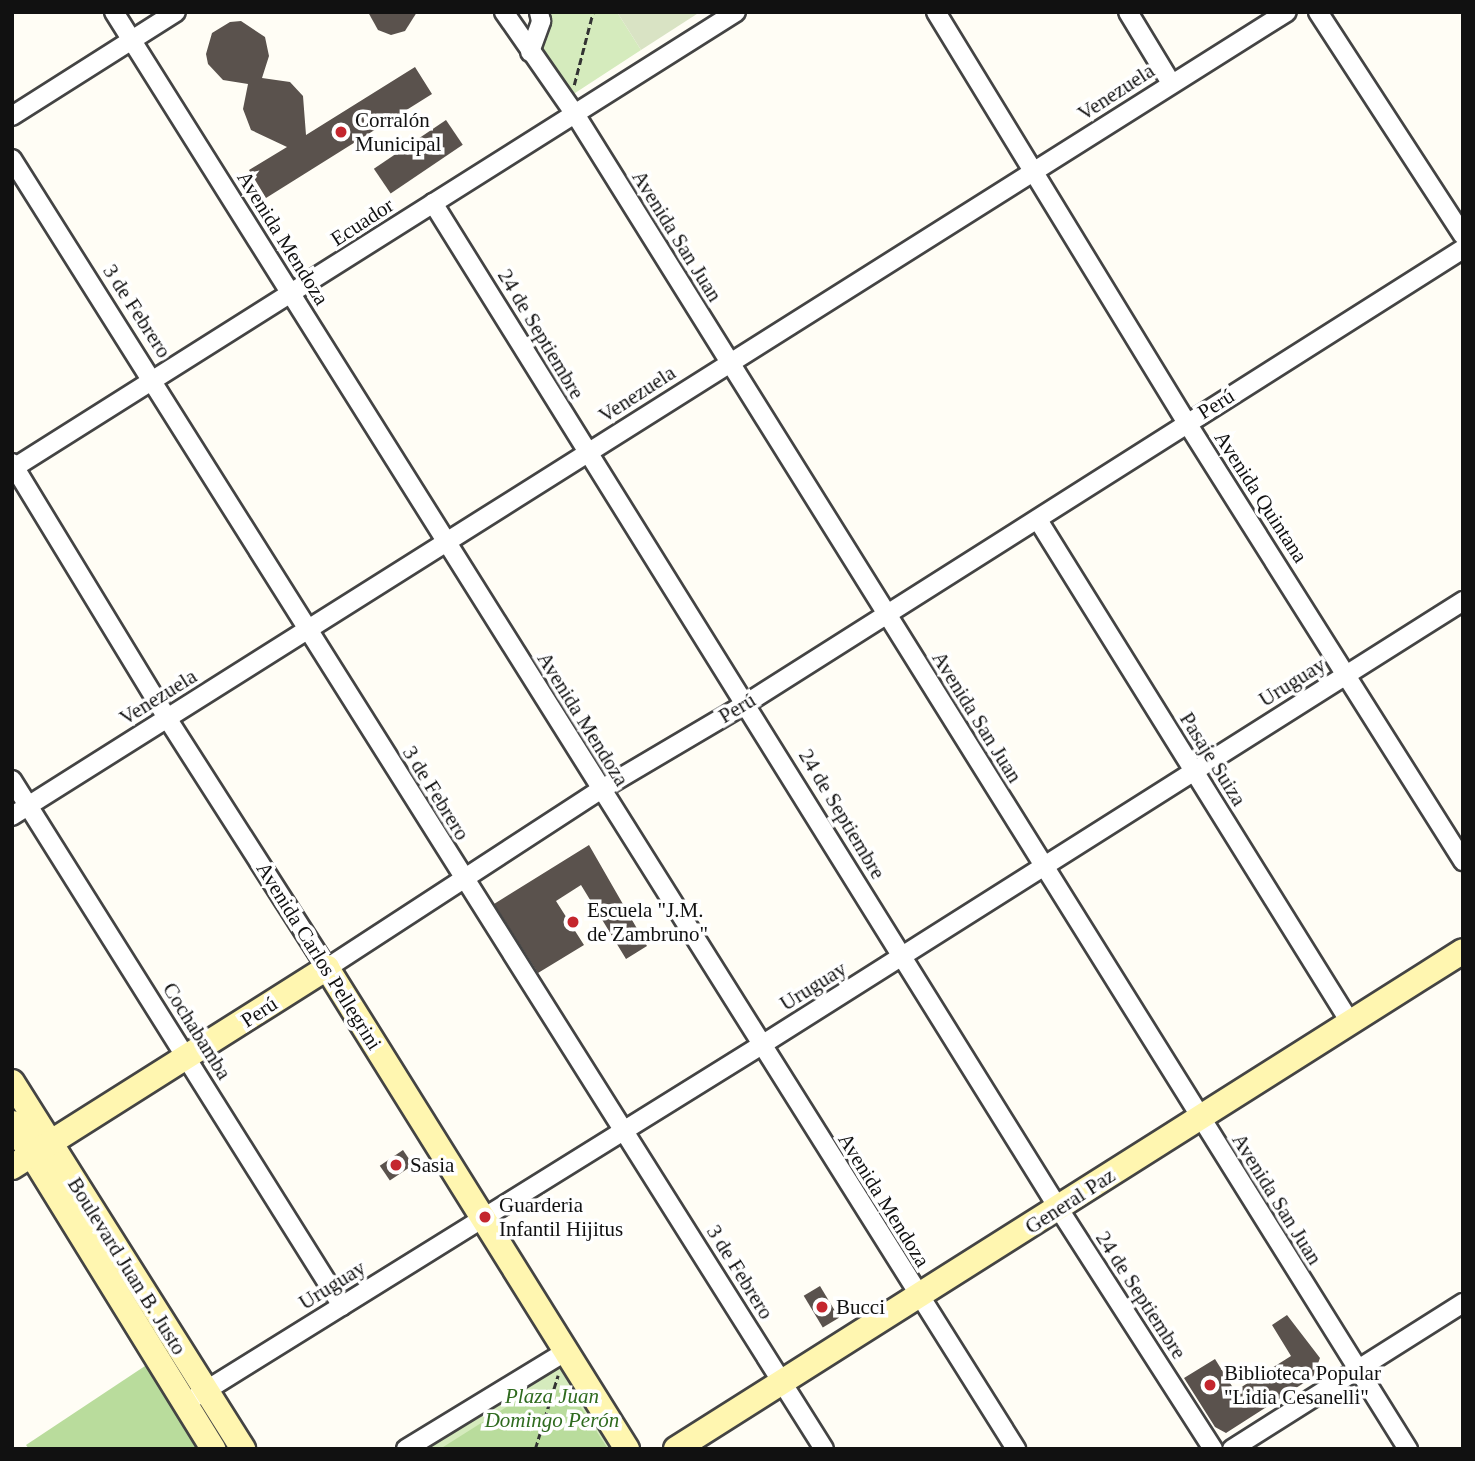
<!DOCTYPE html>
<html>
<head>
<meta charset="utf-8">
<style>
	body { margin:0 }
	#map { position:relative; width:1475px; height:1461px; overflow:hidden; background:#fffdf5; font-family:Georgia,serif }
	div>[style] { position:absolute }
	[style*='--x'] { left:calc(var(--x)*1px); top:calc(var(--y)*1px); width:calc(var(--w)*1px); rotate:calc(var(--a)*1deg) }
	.green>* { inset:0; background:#d5ebbd }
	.forest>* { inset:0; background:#b9dc9c }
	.cemetery>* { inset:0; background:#d9e3c4 }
	.building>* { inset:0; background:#5a524d; transform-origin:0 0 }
	.path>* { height:2.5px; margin-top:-1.25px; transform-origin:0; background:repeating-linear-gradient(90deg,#333 0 7px,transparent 0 10.5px) }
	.roads { filter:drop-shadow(2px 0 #444) drop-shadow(-2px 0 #444) drop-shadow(0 2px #444) drop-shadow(0 -2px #444) }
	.street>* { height:18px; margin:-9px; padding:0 9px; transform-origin:9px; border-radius:9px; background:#fff }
	.secondary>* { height:24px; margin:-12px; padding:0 12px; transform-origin:12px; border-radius:12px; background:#fff6b0 }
	.dots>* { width:19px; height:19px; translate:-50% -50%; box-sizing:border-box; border:4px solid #fff; border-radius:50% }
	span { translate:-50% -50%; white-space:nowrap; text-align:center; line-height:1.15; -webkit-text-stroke:7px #fff; paint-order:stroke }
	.street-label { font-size:21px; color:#111 }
	.poi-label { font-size:21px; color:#111 }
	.left { translate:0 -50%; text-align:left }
	.park-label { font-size:21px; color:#2f6b1f; font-style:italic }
	.frame { position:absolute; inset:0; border:14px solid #111; pointer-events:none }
</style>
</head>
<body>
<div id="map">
	<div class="green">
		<div style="clip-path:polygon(546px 12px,617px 12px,641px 50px,572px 95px,542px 48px,549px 27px)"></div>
		<div style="clip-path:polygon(565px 1352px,627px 1449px,406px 1449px)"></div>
	</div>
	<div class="forest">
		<div style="clip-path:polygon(148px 1364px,202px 1449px,29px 1449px,26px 1445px)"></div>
		<div style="clip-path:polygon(535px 1389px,570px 1390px,608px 1449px,440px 1449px)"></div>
	</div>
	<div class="cemetery">
		<div style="clip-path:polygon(617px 12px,700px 12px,641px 50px)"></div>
	</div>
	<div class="building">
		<div style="clip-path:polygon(368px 12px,417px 12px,405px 31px,391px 35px,378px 30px)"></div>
		<div style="clip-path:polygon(241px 21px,265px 37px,269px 56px,262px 78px,290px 82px,303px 96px,306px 135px,415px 67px,432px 94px,266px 198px,249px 170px,287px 147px,251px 130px,243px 109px,248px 84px,223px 80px,208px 64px,206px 54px,212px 33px,230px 22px)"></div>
		<div style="left:446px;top:120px;width:30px;height:87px;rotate:56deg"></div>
		<div style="clip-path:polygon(589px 845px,647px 946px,626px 959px,581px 885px,556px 901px,584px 945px,538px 973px,494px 904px)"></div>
		<div style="left:403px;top:1150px;width:18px;height:28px;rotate:56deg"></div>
		<div style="left:820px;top:1286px;width:37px;height:19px;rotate:59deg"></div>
		<div style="clip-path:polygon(1287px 1315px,1320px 1358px,1313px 1377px,1226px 1433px,1215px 1427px,1184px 1378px,1215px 1359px,1235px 1391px,1291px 1356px,1272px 1325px)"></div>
	</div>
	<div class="path">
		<div style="--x:574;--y:85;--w:75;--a:-75.4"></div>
		<div style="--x:535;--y:1449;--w:77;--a:-72.7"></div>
	</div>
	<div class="roads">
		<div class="street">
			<div style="--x:114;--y:12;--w:1697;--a:57.88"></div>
			<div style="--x:504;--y:12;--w:124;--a:55.2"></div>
			<div style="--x:575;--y:114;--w:1574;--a:58.04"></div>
			<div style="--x:936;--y:12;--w:482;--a:58.6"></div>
			<div style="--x:1187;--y:423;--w:518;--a:57.78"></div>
			<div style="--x:1128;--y:12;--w:83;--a:58.8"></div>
			<div style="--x:1318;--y:12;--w:266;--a:57"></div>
			<div style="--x:530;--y:52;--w:33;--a:-70"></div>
			<div style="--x:541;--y:21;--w:9;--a:-103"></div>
			<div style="--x:12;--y:116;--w:194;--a:-32.4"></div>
			<div style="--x:12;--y:159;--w:1524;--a:57.81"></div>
			<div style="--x:433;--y:203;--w:1185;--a:58.11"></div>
			<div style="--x:1059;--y:1209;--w:285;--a:57.3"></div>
			<div style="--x:12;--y:463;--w:298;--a:58.7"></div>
			<div style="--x:167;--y:718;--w:297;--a:57.4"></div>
			<div style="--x:327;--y:968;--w:326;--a:-33.1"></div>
			<div style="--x:600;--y:790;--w:171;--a:-30.6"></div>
			<div style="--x:747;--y:703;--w:848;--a:-32.38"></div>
			<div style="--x:12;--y:469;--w:856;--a:-32.26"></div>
			<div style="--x:1038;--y:520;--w:591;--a:58.14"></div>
			<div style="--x:12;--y:780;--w:621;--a:57.9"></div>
			<div style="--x:12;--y:816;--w:1507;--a:-32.24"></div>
			<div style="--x:197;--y:1396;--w:663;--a:-31.87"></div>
			<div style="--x:760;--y:1046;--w:832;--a:-32.33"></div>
			<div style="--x:406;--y:1449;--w:186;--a:-31.4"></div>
			<div style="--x:1232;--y:1449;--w:273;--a:-32.3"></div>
		</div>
		<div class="secondary">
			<div style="--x:12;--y:1082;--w:434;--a:57.8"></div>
			<div style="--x:12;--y:1123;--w:383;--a:58.3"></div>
			<div style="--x:12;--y:1167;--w:373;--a:-32.3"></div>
			<div style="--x:327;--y:968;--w:567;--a:58.05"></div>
			<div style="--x:676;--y:1449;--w:931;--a:-32.32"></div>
		</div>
	</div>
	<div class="dots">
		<div style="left:341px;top:132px;background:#c4262e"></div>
		<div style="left:573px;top:922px;background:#c4262e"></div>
		<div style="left:396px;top:1165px;background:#c4262e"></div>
		<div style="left:485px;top:1217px;background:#c4262e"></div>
		<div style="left:822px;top:1307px;background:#c4262e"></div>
		<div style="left:1210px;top:1385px;background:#c4262e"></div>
	</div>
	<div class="street-label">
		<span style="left:1116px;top:92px;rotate:-33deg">Venezuela</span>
		<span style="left:362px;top:222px;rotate:-33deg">Ecuador</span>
		<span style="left:677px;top:236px;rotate:58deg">Avenida San Juan</span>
		<span style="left:283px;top:238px;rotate:58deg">Avenida Mendoza</span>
		<span style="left:137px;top:311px;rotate:57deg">3 de Febrero</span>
		<span style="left:541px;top:334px;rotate:59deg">24 de Septiembre</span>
		<span style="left:637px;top:394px;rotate:-33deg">Venezuela</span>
		<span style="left:1216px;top:404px;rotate:-32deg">Perú</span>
		<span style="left:1261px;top:497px;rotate:57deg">Avenida Quintana</span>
		<span style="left:1292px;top:682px;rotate:-32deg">Uruguay</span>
		<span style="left:158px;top:697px;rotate:-32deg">Venezuela</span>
		<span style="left:737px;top:708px;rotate:-31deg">Perú</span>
		<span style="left:977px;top:717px;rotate:58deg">Avenida San Juan</span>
		<span style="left:583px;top:719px;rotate:58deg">Avenida Mendoza</span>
		<span style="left:1213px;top:759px;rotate:58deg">Pasaje Suiza</span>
		<span style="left:436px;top:793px;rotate:58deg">3 de Febrero</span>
		<span style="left:842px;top:814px;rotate:59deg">24 de Septiembre</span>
		<span style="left:319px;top:956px;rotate:58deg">Avenida Carlos Pellegrini</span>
		<span style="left:813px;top:986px;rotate:-32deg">Uruguay</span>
		<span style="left:259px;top:1012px;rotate:-33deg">Perú</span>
		<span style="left:197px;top:1031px;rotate:58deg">Cochabamba</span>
		<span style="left:1277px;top:1199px;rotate:58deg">Avenida San Juan</span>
		<span style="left:884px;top:1200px;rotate:58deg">Avenida Mendoza</span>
		<span style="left:1070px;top:1201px;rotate:-33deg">General Paz</span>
		<span style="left:127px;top:1266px;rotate:58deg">Boulevard Juan B. Justo</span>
		<span style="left:740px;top:1272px;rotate:58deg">3 de Febrero</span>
		<span style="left:332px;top:1285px;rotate:-32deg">Uruguay</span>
		<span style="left:1141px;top:1295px;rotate:57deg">24 de Septiembre</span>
	</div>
	<div class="poi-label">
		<span class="left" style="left:355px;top:132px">Corralón<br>Municipal</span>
		<span class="left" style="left:587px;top:922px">Escuela "J.M.<br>de Zambruno"</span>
		<span class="left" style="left:410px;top:1165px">Sasia</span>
		<span class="left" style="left:499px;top:1217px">Guarderia<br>Infantil Hijitus</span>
		<span class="left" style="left:836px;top:1307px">Bucci</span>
		<span class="left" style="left:1224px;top:1385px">Biblioteca Popular<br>"Lidia Cesanelli"</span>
	</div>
	<div class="park-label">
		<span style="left:552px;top:1408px">Plaza Juan<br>Domingo Perón</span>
	</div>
	<div class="frame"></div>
</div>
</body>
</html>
